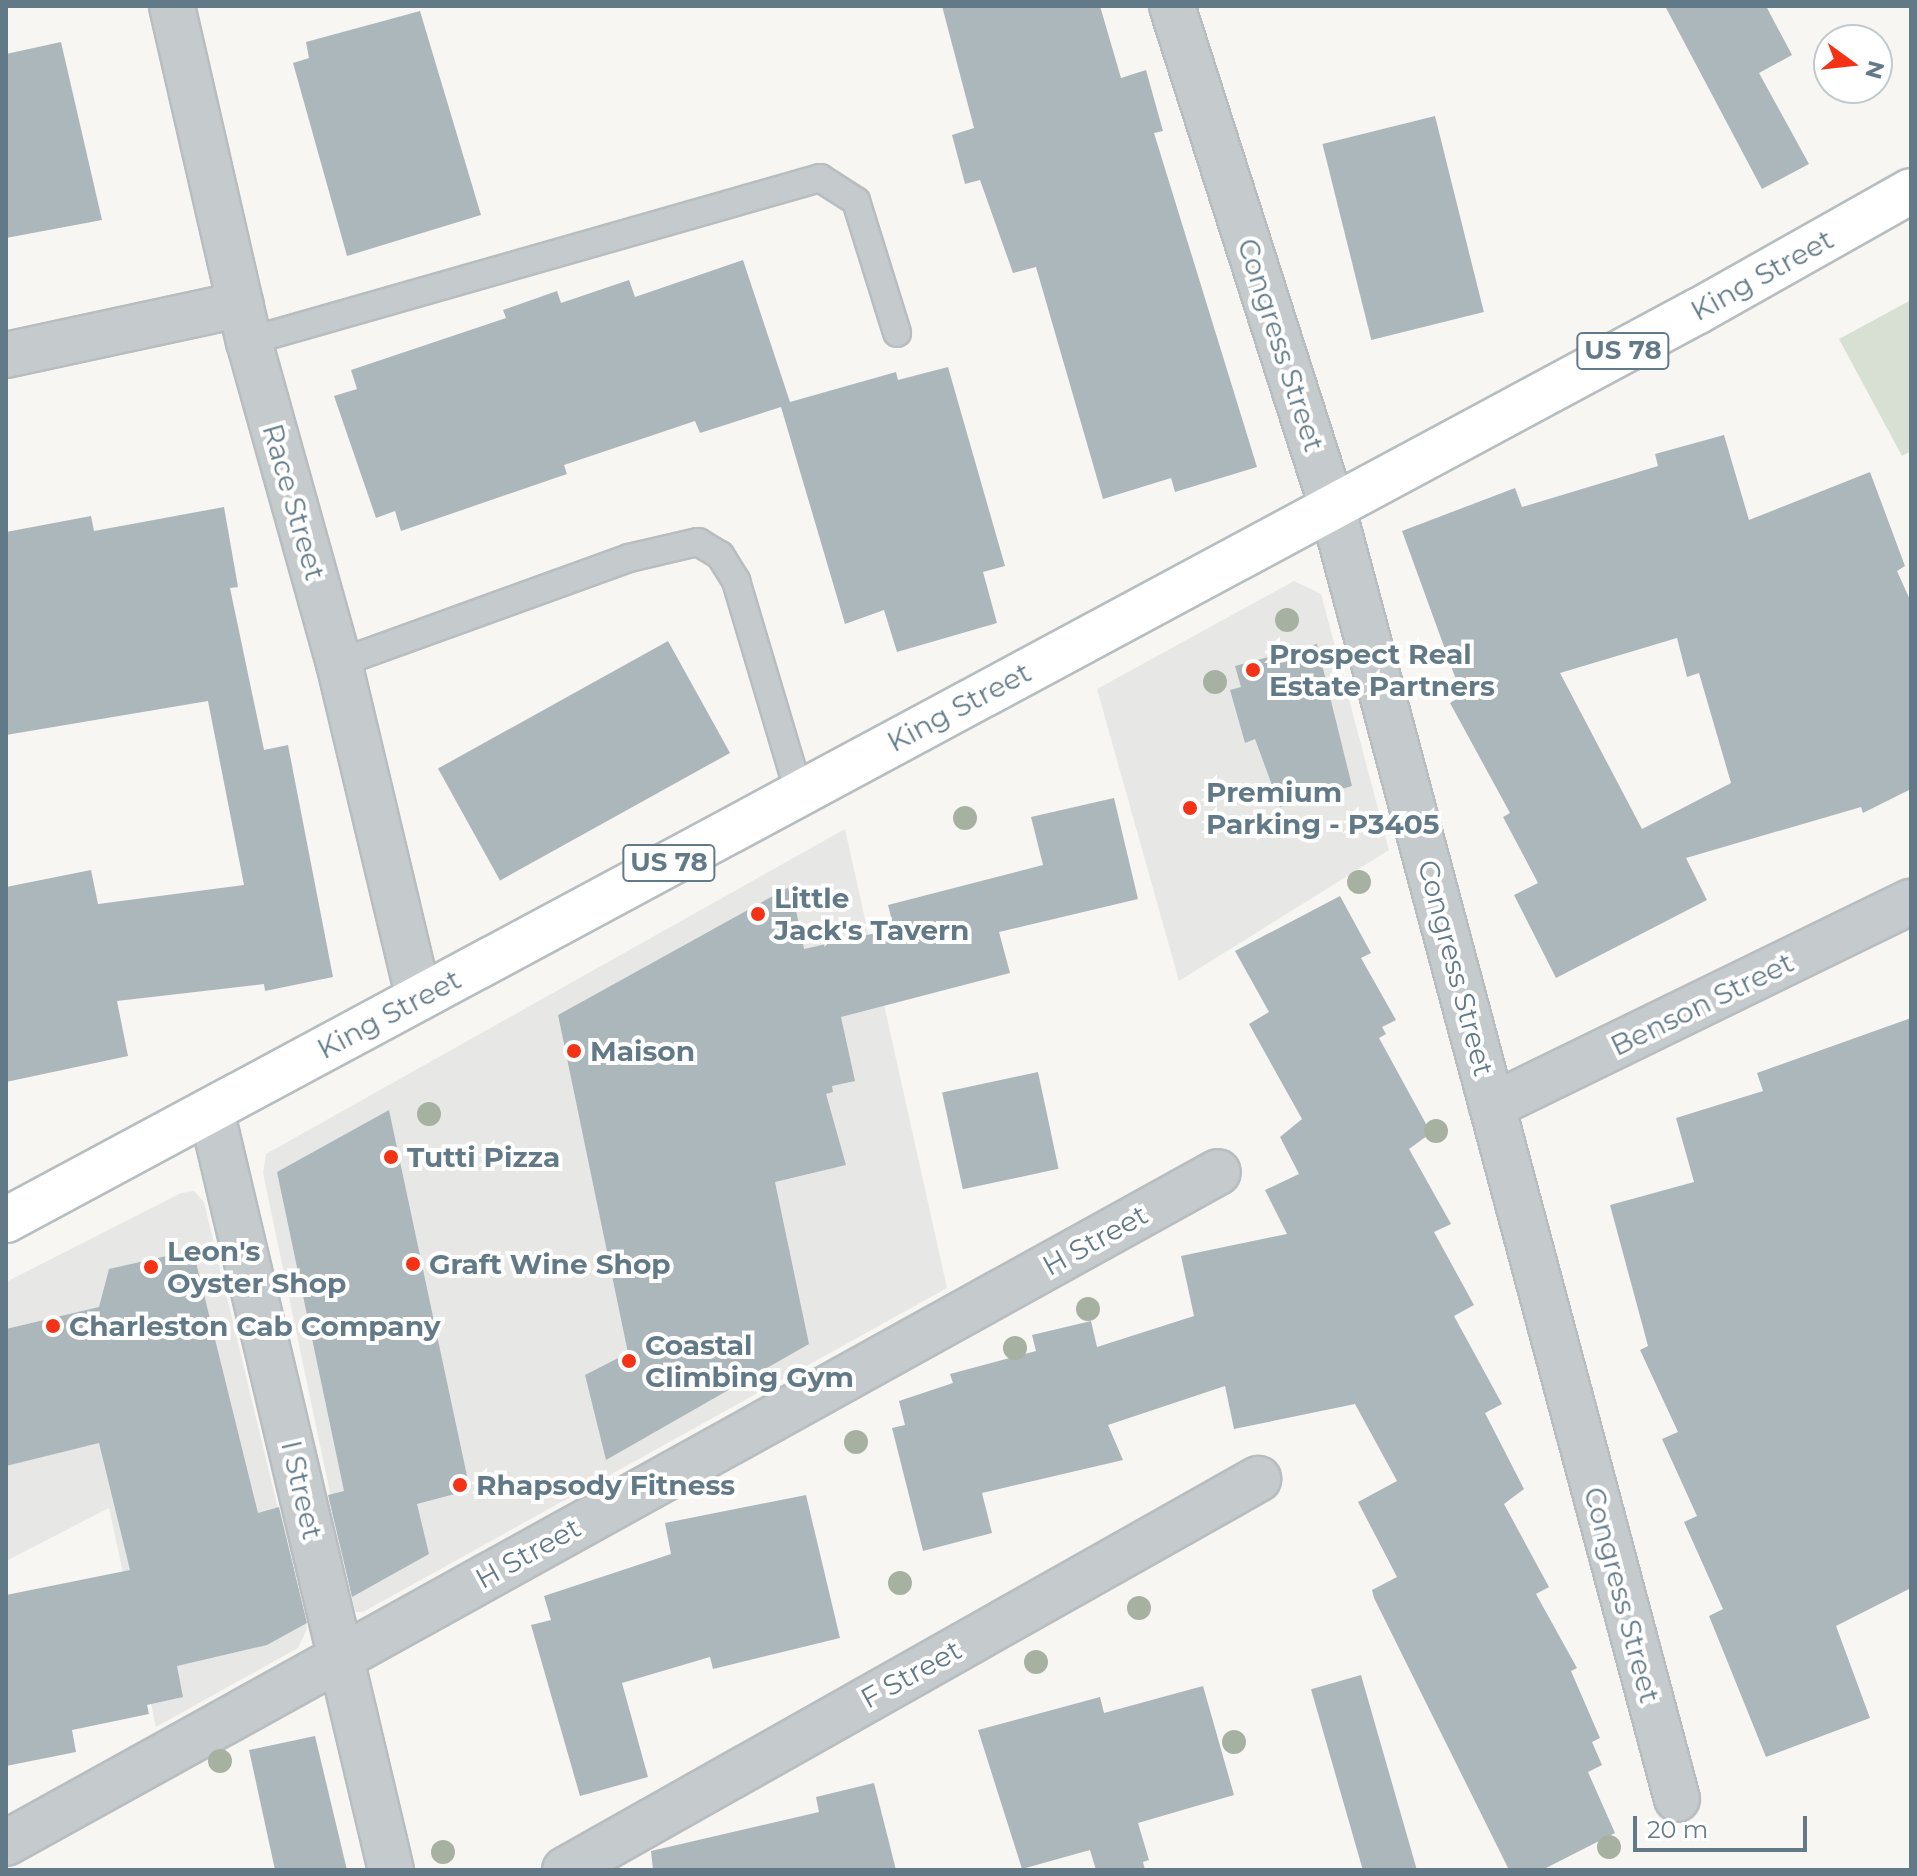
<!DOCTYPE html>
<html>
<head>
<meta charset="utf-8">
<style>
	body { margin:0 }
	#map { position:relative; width:1917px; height:1876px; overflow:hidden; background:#f7f6f2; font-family:Montserrat,sans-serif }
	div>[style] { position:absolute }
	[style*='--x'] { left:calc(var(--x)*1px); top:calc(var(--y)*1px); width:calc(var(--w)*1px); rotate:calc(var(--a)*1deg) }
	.built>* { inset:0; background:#e7e8e6 }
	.green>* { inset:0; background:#d8dfd3 }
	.building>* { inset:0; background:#acb7bb; transform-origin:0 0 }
	.roads { filter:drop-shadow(2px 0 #b8bdc0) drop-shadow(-2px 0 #b8bdc0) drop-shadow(0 2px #b8bdc0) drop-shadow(0 -2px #b8bdc0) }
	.service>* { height:26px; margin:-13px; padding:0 13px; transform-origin:13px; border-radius:13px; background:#c5cacd }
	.minor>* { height:44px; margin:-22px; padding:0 22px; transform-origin:22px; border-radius:22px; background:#c5cacd }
	.tertiary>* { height:44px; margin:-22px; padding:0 22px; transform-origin:22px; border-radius:22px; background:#c5cacd }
	.primary>* { height:44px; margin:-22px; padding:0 22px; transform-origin:22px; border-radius:22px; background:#fff }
	.trees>* { width:24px; height:24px; margin:-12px; border-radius:50%; background:#a7b1a1 }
	.dots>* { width:22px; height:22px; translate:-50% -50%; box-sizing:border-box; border:4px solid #fff; border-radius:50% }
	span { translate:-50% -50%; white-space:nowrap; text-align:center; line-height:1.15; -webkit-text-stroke:8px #fff; paint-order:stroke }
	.shield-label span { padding:2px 6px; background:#fff; border:2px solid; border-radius:6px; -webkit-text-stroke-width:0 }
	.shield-label { font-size:26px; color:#627a87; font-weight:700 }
	.street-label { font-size:28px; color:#627a87 }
	.poi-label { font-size:28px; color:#627a87; font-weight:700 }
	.left { translate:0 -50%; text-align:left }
	.frame { position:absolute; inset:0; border:8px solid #627a87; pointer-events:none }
	.north { position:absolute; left:1813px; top:24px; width:80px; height:80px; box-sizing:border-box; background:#fff; border:2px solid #c0cacf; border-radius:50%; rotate:105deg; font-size:22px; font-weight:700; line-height:32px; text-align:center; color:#627a87 }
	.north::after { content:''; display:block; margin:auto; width:28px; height:36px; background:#f33216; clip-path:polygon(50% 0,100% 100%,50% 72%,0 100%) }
	.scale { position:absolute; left:1633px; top:1816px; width:174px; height:36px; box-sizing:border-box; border:4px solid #627a87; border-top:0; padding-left:10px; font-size:24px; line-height:28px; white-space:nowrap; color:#627a87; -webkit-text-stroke:6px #fff; paint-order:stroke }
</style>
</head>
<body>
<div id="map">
	<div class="built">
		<div style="clip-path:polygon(1294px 581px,1321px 594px,1389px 850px,1179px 981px,1097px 689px)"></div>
		<div style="clip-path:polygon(845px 829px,947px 1288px,363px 1612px,355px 1612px,263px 1173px,266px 1154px)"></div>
		<div style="clip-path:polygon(194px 1191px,204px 1202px,307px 1629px,298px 1648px,156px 1727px,109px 1508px,6px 1561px,6px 1282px,181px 1193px)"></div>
	</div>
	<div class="green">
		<div style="clip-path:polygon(1911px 300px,1911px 451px,1902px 456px,1839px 339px)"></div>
	</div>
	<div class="building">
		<div style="clip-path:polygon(942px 6px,1100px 6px,1121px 78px,1146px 70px,1163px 131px,1154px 133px,1257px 467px,1175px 492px,1171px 478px,1103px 499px,1036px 267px,1013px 273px,980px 180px,965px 184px,952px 135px,974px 128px)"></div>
		<div style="clip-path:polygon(1665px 6px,1766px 6px,1792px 55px,1759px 73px,1809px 164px,1762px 189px)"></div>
		<div style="clip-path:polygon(420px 11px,481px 215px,347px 256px,293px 63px,309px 58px,306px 42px)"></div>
		<div style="clip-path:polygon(61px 42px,102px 220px,6px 238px,6px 54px)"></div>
		<div style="left:1435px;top:116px;width:202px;height:116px;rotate:76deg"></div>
		<div style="clip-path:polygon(743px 260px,790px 402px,896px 372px,898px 380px,948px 367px,1005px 566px,983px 572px,997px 623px,897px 652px,884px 610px,845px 624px,781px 407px,700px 433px,695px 421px,564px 465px,567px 474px,401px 531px,395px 511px,376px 518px,334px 396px,357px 389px,351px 370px,506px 318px,503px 310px,557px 291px,561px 303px,629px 280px,635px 297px)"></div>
		<div style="clip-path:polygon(evenodd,1724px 435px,1749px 520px,1870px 472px,1905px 566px,1897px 571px,1911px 602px,1911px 789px,1863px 813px,1861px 807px,1686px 858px,1707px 900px,1556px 978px,1514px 895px,1538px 883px,1503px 817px,1510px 813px,1450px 703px,1462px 696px,1402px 531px,1515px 488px,1522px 507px,1658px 466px,1655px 454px,1724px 435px,1677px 638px,1687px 677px,1699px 673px,1731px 783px,1642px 829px,1560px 673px,1677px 638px)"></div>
		<div style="clip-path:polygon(224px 507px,238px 587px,230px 588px,264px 750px,288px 745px,333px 977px,265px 991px,264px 984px,117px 1001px,128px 1056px,6px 1082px,6px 887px,91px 870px,98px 904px,244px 885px,208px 701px,6px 735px,6px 532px,91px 516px,94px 531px)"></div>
		<div style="left:668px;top:641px;width:128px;height:263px;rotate:61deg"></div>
		<div style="clip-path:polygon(1317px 644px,1352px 786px,1280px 807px,1255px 739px,1245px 743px,1230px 690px,1241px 687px,1235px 666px)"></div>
		<div style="clip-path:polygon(1114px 798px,1138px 899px,999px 932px,1010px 973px,841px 1017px,855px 1081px,832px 1086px,833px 1092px,826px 1094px,846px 1165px,775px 1182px,809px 1344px,606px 1460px,585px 1375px,628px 1353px,558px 1015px,791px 886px,804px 949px,894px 929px,888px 905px,1043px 865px,1031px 817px)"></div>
		<div style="clip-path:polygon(1340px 896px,1371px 953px,1361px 958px,1396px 1020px,1382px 1027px,1386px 1034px,1379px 1038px,1431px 1133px,1409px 1149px,1451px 1224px,1434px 1232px,1474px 1305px,1454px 1316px,1502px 1404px,1485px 1413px,1524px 1489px,1504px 1504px,1549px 1587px,1536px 1594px,1577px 1668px,1571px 1671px,1600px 1738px,1592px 1742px,1602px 1765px,1588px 1772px,1615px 1833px,1542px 1870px,1509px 1870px,1374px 1598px,1372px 1590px,1397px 1577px,1358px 1502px,1397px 1481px,1355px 1404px,1234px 1429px,1225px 1386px,1108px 1425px,1123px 1460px,982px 1493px,992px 1533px,923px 1551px,892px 1428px,905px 1425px,899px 1401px,953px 1383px,950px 1374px,1036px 1351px,1032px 1335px,1091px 1321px,1097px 1347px,1194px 1316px,1181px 1256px,1287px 1234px,1265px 1190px,1299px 1174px,1280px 1137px,1302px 1119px,1249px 1024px,1269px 1012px,1235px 951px)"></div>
		<div style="clip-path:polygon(1911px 1018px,1911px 1588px,1836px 1626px,1870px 1718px,1766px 1757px,1709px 1616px,1723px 1609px,1684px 1522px,1697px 1516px,1662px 1439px,1678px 1432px,1640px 1350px,1648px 1346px,1610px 1205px,1694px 1182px,1676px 1118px,1763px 1091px,1757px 1073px)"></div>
		<div style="left:1038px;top:1072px;width:99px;height:98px;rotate:78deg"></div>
		<div style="clip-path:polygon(389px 1110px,470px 1490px,417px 1504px,429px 1554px,352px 1597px,328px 1495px,344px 1491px,277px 1172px)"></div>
		<div style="clip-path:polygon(193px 1250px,258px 1513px,279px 1507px,307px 1623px,267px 1645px,177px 1666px,183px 1697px,147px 1705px,149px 1714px,72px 1730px,76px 1752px,6px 1766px,6px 1595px,130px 1570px,99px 1443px,6px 1466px,6px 1329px,99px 1307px,109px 1269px)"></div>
		<div style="clip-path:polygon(806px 1495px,840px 1638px,713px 1669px,710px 1657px,622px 1683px,648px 1777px,580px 1796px,531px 1625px,551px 1620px,544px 1596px,671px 1554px,665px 1523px)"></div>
		<div style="left:1361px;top:1675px;width:203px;height:52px;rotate:74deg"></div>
		<div style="clip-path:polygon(1203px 1686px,1234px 1795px,1138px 1823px,1149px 1860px,1143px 1862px,1145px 1870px,1096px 1870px,1090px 1850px,1022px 1869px,978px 1730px,1100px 1697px,1104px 1713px)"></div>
		<div style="clip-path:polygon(315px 1736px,347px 1870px,275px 1870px,249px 1750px)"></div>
		<div style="clip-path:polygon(874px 1783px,896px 1870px,653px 1870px,651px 1851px,819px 1812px,816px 1797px)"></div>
	</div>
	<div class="roads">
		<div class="service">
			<div style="--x:249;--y:341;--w:594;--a:-15.93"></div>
			<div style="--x:820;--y:178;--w:43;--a:32.6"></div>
			<div style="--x:856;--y:201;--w:138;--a:72.7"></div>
			<div style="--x:339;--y:663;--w:308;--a:-19.9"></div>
			<div style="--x:629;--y:558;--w:71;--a:-13.1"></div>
			<div style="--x:698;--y:542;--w:26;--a:31"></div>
			<div style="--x:720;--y:555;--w:31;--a:58"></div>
			<div style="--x:736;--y:581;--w:221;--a:73.4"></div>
		</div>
		<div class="minor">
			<div style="--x:172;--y:6;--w:344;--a:77.1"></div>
			<div style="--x:249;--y:341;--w:334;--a:74.4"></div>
			<div style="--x:339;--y:663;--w:344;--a:76.6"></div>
			<div style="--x:1172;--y:6;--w:525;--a:72.26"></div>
			<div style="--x:1332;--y:506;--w:1338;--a:75.06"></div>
			<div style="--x:1492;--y:1106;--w:466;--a:-26"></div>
			<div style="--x:211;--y:1110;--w:781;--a:76.68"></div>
			<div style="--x:6;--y:1843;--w:1385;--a:-28.97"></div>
			<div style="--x:565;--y:1870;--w:796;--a:-29.43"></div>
		</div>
		<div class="tertiary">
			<div style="--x:6;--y:355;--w:240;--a:-12.2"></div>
		</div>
		<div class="primary">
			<div style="--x:6;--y:1220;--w:1921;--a:-28.25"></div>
			<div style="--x:1698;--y:311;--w:244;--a:-29.4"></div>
		</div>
	</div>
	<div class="trees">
		<div style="left:1287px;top:620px"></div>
		<div style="left:1215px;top:682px"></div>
		<div style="left:965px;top:818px"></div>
		<div style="left:1359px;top:882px"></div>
		<div style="left:429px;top:1114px"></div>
		<div style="left:1436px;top:1131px"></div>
		<div style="left:1088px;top:1309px"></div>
		<div style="left:1015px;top:1348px"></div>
		<div style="left:856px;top:1442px"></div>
		<div style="left:900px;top:1583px"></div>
		<div style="left:1139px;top:1608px"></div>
		<div style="left:1036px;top:1662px"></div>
		<div style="left:1234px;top:1742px"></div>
		<div style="left:220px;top:1761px"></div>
		<div style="left:1609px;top:1847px"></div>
		<div style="left:443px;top:1852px"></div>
	</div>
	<div class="dots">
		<div style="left:1253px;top:670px;background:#f33216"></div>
		<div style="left:1190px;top:808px;background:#f33216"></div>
		<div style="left:758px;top:914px;background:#f33216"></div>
		<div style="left:574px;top:1051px;background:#f33216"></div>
		<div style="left:391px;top:1157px;background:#f33216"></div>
		<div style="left:413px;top:1264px;background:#f33216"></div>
		<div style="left:151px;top:1267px;background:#f33216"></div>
		<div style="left:53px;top:1326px;background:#f33216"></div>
		<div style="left:629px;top:1361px;background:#f33216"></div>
		<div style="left:460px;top:1485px;background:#f33216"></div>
	</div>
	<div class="shield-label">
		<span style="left:1623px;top:351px">US 78</span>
		<span style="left:669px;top:863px">US 78</span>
	</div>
	<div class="street-label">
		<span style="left:1762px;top:275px;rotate:-29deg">King Street</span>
		<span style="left:1281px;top:345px;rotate:72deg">Congress Street</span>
		<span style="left:294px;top:502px;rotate:74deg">Race Street</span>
		<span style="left:959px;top:707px;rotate:-28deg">King Street</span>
		<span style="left:1456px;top:968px;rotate:75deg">Congress Street</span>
		<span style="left:1702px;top:1004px;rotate:-26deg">Benson Street</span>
		<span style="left:389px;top:1014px;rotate:-28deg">King Street</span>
		<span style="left:1095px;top:1240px;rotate:-29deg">H Street</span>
		<span style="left:302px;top:1490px;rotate:77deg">I Street</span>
		<span style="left:528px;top:1553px;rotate:-29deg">H Street</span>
		<span style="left:1622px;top:1595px;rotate:75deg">Congress Street</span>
		<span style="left:911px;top:1674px;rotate:-29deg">F Street</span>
	</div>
	<div class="poi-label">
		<span class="left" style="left:1269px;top:670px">Prospect Real<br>Estate Partners</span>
		<span class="left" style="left:1206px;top:808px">Premium<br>Parking - P3405</span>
		<span class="left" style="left:774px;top:914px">Little<br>Jack's Tavern</span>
		<span class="left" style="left:590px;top:1051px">Maison</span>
		<span class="left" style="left:407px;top:1157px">Tutti Pizza</span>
		<span class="left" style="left:167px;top:1267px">Leon's<br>Oyster Shop</span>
		<span class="left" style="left:429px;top:1264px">Graft Wine Shop</span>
		<span class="left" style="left:69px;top:1326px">Charleston Cab Company</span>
		<span class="left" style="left:645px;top:1361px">Coastal<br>Climbing Gym</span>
		<span class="left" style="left:476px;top:1485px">Rhapsody Fitness</span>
	</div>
	<div class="frame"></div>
	<div class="north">N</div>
	<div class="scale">20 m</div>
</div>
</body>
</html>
